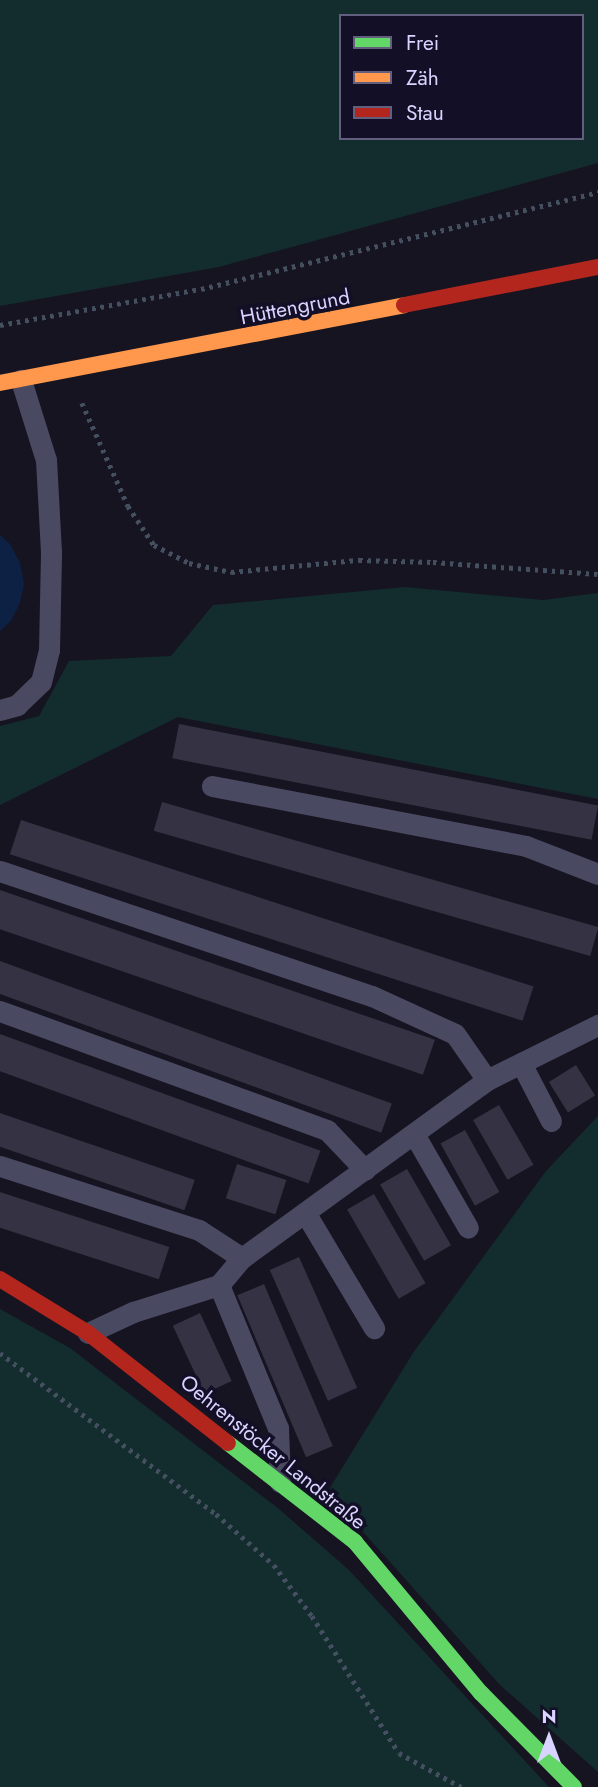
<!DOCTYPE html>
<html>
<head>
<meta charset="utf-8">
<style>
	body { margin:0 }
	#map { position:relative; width:598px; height:1787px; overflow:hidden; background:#161421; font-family:Jost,sans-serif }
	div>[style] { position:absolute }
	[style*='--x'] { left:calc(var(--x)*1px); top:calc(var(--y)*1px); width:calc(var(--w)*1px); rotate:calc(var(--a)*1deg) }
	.green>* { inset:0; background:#132c2d }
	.water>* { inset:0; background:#0d2144 }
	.building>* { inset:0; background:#343243; transform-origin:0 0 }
	.path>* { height:4.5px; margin-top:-2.25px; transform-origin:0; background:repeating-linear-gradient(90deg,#44505f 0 3.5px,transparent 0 8.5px) }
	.lane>* { height:21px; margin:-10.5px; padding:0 10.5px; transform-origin:10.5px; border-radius:10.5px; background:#4a4962 }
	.fast>* { height:16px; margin:-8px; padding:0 8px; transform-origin:8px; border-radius:8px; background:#63d668 }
	.slow>* { height:16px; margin:-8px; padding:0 8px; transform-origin:8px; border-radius:8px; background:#ff974d }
	.jam>* { height:16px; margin:-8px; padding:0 8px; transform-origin:8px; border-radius:8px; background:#b3261e }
	span { translate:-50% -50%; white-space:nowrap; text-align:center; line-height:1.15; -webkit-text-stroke:7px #130f26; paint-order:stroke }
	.street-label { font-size:21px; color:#d9d4ff }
	.legend { position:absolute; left:339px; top:14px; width:245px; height:126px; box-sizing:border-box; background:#130f26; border:2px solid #625e7d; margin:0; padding:9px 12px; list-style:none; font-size:21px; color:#d9d4ff }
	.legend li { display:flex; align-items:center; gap:14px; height:35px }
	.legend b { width:35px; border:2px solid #625e7d }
	.north { position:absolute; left:514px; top:1703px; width:70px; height:70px; -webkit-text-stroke:5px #130f26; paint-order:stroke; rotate:0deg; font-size:19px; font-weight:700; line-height:28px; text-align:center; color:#d9d4ff }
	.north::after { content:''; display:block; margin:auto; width:24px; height:32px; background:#d9d4ff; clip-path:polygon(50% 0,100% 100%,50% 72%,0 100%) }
</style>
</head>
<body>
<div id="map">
	<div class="green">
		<div style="clip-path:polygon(evenodd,0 0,598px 0,598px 163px,219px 267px,0 306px,0 0,341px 16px,582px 16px,582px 138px,341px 138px,341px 16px)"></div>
		<div style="clip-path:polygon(405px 587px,543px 600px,598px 593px,598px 799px,178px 717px,0 805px,0 726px,39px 716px,69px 661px,171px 656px,213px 605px)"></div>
		<div style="clip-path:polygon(598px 1116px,598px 1772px,500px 1685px,329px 1494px,331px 1486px,413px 1353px,546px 1171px)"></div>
		<div style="clip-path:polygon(0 1309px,70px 1348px,279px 1509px,349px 1570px,549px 1787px,0 1787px)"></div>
	</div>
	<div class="water">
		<div style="clip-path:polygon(0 535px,10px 544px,20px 563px,24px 584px,20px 603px,11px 621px,0 631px)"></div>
	</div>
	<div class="building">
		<div style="left:179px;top:724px;width:427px;height:35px;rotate:11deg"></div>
		<div style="left:162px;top:802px;width:454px;height:30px;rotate:16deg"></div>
		<div style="left:21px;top:820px;width:539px;height:36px;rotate:18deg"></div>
		<div style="left:0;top:890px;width:460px;height:37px;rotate:19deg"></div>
		<div style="left:0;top:961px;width:417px;height:31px;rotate:20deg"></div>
		<div style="left:0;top:1034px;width:341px;height:35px;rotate:20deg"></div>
		<div style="left:576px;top:1065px;width:36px;height:32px;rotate:58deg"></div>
		<div style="left:499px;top:1105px;width:69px;height:30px;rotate:60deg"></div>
		<div style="left:0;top:1113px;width:206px;height:32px;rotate:19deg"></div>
		<div style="left:465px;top:1130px;width:71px;height:28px;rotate:61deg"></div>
		<div style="left:237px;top:1164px;width:52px;height:36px;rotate:18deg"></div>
		<div style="left:407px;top:1169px;width:88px;height:31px;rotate:60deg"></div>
		<div style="left:0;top:1192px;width:178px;height:34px;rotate:18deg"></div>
		<div style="left:374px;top:1194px;width:103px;height:31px;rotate:60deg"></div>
		<div style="left:299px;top:1257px;width:143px;height:32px;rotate:66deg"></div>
		<div style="left:264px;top:1284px;width:176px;height:29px;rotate:67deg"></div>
		<div style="left:200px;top:1313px;width:75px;height:30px;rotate:65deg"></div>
	</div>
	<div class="path">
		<div style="--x:0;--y:325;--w:204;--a:-10.2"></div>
		<div style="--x:201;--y:289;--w:409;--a:-13.7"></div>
		<div style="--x:82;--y:403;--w:113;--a:65.9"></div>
		<div style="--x:128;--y:506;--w:47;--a:56.3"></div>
		<div style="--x:154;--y:545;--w:39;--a:27"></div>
		<div style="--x:189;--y:563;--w:43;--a:12.1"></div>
		<div style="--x:231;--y:572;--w:129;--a:-5.4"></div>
		<div style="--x:359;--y:560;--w:74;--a:1.5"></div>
		<div style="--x:433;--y:562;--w:165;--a:4.2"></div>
		<div style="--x:0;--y:1353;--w:269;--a:36.7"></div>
		<div style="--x:216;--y:1514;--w:77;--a:41.3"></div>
		<div style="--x:274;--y:1565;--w:64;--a:53.3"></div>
		<div style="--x:312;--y:1616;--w:162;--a:57.6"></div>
		<div style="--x:399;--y:1753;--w:71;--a:28.7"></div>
	</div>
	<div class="lane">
		<div style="--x:0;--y:710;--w:18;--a:-16"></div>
		<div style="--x:17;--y:705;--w:33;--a:-44"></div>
		<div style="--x:41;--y:682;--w:33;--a:-76"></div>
		<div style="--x:49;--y:650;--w:98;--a:-88.8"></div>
		<div style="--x:51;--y:552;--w:92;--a:-93.1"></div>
		<div style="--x:46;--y:460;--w:84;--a:-107.4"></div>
		<div style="--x:212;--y:786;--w:320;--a:10.8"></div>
		<div style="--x:526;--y:846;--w:77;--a:21.3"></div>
		<div style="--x:0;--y:871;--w:392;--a:18.6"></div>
		<div style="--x:372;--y:996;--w:91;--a:24.6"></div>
		<div style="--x:455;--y:1034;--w:56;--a:55.2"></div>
		<div style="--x:0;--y:1011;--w:348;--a:20"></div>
		<div style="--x:327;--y:1130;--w:55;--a:46.5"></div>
		<div style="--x:522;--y:1065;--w:63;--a:62.6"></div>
		<div style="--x:414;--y:1134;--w:108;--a:60.1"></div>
		<div style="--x:0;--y:1166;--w:209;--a:17.8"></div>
		<div style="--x:199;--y:1230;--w:51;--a:33.1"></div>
		<div style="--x:306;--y:1214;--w:133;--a:59.2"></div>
		<div style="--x:219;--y:1285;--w:155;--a:67.6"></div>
		<div style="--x:278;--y:1428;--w:54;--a:87.9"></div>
		<div style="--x:88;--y:1333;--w:50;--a:-25"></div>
		<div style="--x:133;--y:1312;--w:90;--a:-17.4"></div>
		<div style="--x:219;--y:1285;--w:35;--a:-50"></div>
		<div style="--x:242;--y:1258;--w:303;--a:-36"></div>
		<div style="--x:487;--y:1080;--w:124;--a:-26.4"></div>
	</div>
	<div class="fast">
		<div style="--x:228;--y:1443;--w:161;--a:37.9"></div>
		<div style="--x:355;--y:1542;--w:197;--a:50.2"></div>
		<div style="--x:481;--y:1693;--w:132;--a:45.3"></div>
	</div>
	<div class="slow">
		<div style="--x:0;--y:383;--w:411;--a:-10.9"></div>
	</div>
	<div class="jam">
		<div style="--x:404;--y:305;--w:198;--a:-11.1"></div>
		<div style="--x:0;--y:1279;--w:103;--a:31.5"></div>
		<div style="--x:88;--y:1333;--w:178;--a:38.2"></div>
	</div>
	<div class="street-label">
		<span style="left:295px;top:307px;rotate:-11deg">Hüttengrund</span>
		<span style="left:273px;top:1452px;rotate:39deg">Oehrenstöcker Landstraße</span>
	</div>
	<ul class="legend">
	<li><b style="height:9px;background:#63d668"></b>Frei</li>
	<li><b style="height:9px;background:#ff974d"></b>Zäh</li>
	<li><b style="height:9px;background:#b3261e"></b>Stau</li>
	</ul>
	<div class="north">N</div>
</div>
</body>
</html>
